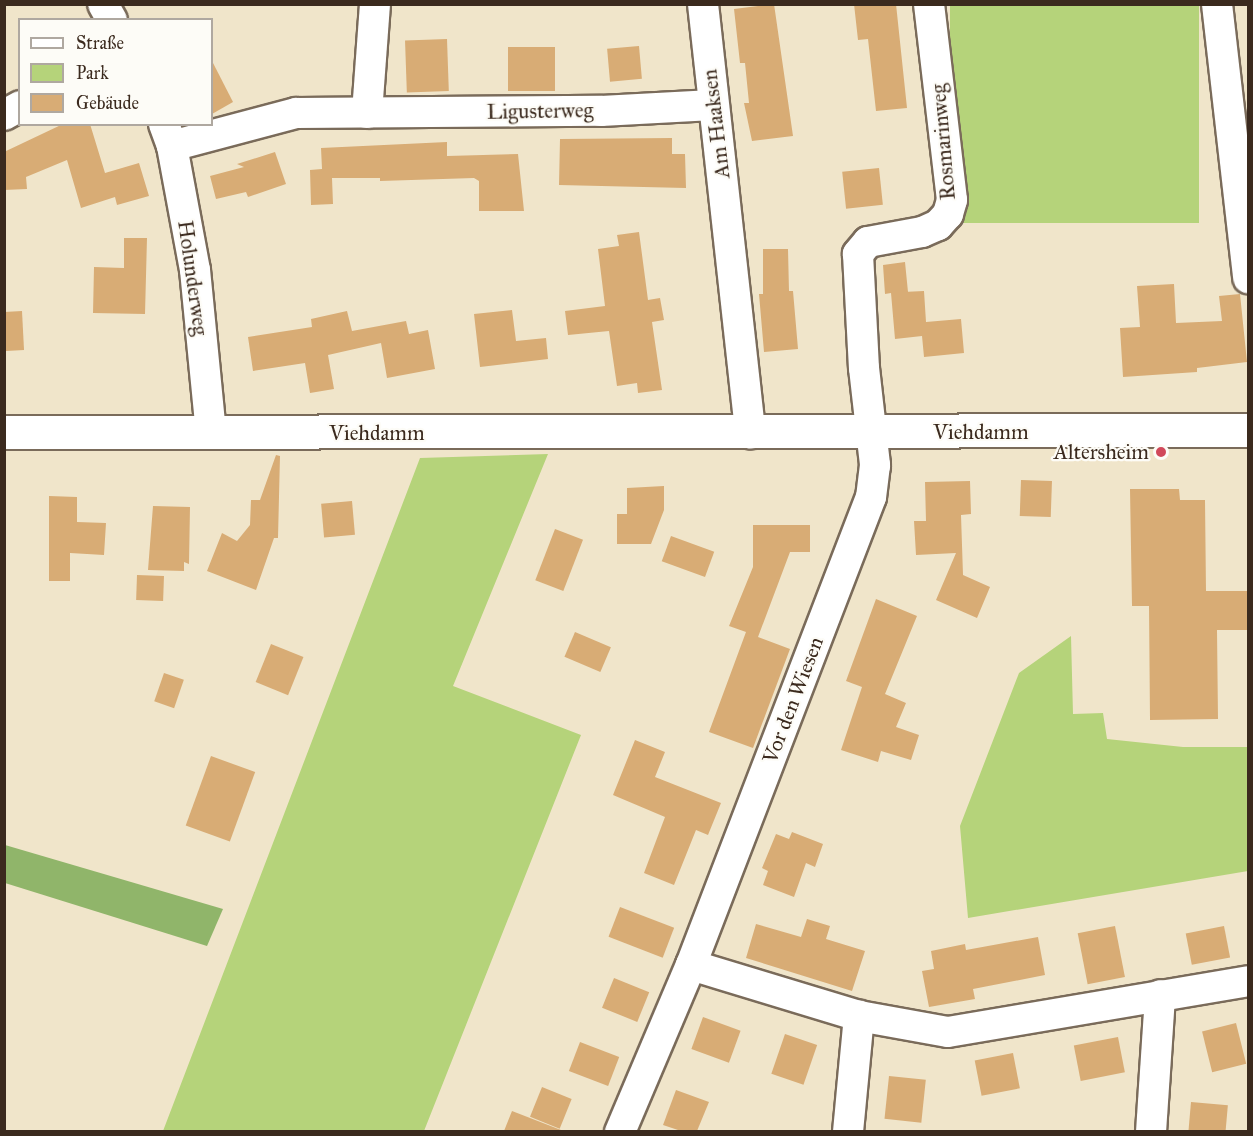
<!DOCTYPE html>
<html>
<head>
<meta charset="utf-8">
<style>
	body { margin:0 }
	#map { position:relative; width:1253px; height:1136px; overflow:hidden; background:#f0e5ca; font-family:"IM FELL Great Primer",serif }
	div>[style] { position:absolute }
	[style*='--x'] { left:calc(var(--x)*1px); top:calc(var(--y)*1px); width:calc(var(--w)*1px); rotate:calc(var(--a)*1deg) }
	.green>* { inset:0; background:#b5d37a; transform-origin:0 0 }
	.forest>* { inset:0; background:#90b56a }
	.building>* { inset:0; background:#d8ac75; transform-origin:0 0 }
	.roads { filter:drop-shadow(2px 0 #7a6b5a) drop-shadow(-2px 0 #7a6b5a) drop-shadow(0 2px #7a6b5a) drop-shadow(0 -2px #7a6b5a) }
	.minor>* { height:30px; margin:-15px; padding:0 15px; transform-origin:15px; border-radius:15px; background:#fff }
	.major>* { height:33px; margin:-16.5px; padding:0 16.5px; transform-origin:16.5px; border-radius:16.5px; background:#fff }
	.dots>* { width:16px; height:16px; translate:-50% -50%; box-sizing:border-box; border:3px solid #fdfcf7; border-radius:50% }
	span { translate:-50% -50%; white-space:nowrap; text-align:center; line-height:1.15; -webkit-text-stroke:4.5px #fdfcf7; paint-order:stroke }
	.street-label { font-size:21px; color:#3b2a1e }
	.poi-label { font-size:21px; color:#3b2a1e }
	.right { translate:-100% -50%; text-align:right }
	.frame { position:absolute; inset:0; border:6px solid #3b2a1e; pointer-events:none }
	.legend { position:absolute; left:18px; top:18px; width:195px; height:108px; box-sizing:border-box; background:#fdfcf7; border:2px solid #afa8a0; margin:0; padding:8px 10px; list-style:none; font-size:18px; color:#3b2a1e }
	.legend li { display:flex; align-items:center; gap:12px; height:30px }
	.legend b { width:30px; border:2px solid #afa8a0 }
</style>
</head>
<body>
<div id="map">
	<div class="green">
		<div style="left:950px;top:5px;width:249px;height:218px"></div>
		<div style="clip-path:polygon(548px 454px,453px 686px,581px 735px,424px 1131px,163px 1131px,420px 458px)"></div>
		<div style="clip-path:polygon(1071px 636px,1073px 714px,1103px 713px,1107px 739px,1183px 747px,1248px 747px,1248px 871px,968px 918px,960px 826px,1019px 673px)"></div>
	</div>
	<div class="forest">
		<div style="clip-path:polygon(4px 845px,5px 845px,223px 909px,207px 946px,5px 883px)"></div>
	</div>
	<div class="building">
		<div style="clip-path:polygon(774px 4px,793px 136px,752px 141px,744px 103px,749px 103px,745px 63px,740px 63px,734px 9px)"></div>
		<div style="clip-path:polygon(854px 4px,896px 4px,907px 108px,876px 111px,868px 39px,858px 40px)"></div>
		<div style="left:447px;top:39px;width:52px;height:42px;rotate:88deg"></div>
		<div style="left:639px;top:46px;width:33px;height:32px;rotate:85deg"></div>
		<div style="left:508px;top:47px;width:47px;height:44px"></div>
		<div style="clip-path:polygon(212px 61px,233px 102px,212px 114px)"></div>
		<div style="clip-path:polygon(63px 124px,90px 124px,105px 173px,139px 163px,149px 196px,117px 205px,115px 197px,81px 208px,67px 160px,26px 177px,27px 189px,4px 190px,4px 152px)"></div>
		<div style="clip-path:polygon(672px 138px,672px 154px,685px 154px,686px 188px,559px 185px,560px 139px)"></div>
		<div style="clip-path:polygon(447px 142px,447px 156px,518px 154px,524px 211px,479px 211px,479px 181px,474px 178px,380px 181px,380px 178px,332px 178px,333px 204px,311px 205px,310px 170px,322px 169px,321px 148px)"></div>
		<div style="clip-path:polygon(275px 152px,286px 184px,248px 197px,246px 192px,216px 199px,210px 176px,244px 167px,237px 164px)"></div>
		<div style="left:879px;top:168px;width:37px;height:37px;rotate:84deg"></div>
		<div style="clip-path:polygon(639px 232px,648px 300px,660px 298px,664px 320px,652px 322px,662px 390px,638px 393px,637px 383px,617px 386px,609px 331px,568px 335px,565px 311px,605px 306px,598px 249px,619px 246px,617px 235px)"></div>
		<div style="clip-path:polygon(124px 238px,147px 238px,145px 314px,93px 313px,94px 267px,124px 268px)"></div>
		<div style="clip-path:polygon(763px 249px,788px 249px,789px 291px,793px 291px,798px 349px,764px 352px,759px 294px,763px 294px)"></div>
		<div style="clip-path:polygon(905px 262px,908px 292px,903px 292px,924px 291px,926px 322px,961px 319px,964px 353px,924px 357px,922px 336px,895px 339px,891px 293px,885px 294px,883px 265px)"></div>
		<div style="clip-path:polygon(1174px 284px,1176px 323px,1222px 321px,1219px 296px,1240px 294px,1247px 362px,1197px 368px,1197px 372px,1123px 377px,1120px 328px,1140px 327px,1137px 286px)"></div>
		<div style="clip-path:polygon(512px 310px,516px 341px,546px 338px,548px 359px,480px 367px,474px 314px)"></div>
		<div style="left:22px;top:311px;width:39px;height:18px;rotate:87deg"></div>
		<div style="clip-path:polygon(347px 311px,352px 331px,406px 321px,409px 334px,428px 330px,435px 369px,387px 378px,381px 343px,328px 355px,334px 389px,310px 393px,305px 363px,253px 371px,248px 337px,312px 327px,311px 319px)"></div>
		<div style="clip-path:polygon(276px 455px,280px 456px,278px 538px,274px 538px,256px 590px,207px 571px,222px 533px,237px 541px,250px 525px,251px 500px,260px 500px)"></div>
		<div style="left:1021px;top:480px;width:31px;height:36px;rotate:2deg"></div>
		<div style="clip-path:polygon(970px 481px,971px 514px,961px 515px,963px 575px,990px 587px,977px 618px,936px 600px,956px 553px,916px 555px,914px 521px,926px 521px,925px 482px)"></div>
		<div style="clip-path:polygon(664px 486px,664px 510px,651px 544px,617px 544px,617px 514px,627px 514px,627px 488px)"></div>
		<div style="clip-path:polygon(1130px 489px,1179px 489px,1180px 500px,1205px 500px,1206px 591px,1248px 591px,1248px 630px,1217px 630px,1218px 719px,1150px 720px,1149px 606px,1132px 606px)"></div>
		<div style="clip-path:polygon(49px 496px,77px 497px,77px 522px,106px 523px,104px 555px,70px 553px,70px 581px,49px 581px)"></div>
		<div style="left:352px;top:501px;width:34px;height:31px;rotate:85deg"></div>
		<div style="clip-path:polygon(153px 506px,190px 507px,189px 564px,184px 562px,184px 571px,148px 570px)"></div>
		<div style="clip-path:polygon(753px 525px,810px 525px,810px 552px,790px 552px,758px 637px,790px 649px,753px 748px,709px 732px,746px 632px,729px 626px,753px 567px)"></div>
		<div style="left:555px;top:529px;width:30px;height:55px;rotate:21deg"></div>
		<div style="left:671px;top:536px;width:46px;height:27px;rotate:20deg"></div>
		<div style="left:137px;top:575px;width:27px;height:25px;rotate:2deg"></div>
		<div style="clip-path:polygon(876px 599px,917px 616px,885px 694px,906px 703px,896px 727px,919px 735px,911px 760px,881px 751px,878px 762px,841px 750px,862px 687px,846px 681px)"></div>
		<div style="left:575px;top:632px;width:39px;height:27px;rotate:23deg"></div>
		<div style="left:271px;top:644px;width:35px;height:41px;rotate:22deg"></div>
		<div style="left:164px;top:673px;width:21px;height:30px;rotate:19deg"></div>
		<div style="clip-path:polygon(635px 740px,665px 752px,655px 777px,721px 803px,708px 835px,696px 830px,674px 885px,644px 873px,665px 817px,613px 795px)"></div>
		<div style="left:211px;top:756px;width:47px;height:74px;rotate:20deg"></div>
		<div style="clip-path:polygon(792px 832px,823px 844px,815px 867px,806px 863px,794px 897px,763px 885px,768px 871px,762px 868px,776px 834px,789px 839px)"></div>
		<div style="left:620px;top:907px;width:58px;height:32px;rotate:21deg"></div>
		<div style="clip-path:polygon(807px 919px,830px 926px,826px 939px,865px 951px,852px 991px,746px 958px,756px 924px,801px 937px)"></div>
		<div style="left:1115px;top:926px;width:52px;height:38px;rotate:79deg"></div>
		<div style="left:1224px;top:926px;width:32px;height:39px;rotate:79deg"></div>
		<div style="clip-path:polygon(1038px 937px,1045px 975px,973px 989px,975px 999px,929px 1007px,922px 971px,934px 969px,931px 951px,965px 944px,966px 950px)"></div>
		<div style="left:614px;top:978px;width:38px;height:32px;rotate:22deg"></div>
		<div style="left:703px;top:1017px;width:40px;height:34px;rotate:20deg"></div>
		<div style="left:1236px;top:1023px;width:42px;height:35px;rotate:76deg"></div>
		<div style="left:785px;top:1034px;width:34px;height:42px;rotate:19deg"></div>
		<div style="left:1118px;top:1037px;width:36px;height:45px;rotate:79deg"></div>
		<div style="left:580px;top:1042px;width:42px;height:31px;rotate:21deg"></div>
		<div style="left:1013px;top:1053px;width:36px;height:39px;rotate:79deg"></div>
		<div style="left:889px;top:1076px;width:37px;height:43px;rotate:6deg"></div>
		<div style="left:542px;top:1087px;width:32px;height:32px;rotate:22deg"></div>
		<div style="clip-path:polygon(676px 1090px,709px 1102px,697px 1131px,681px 1131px,663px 1125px)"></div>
		<div style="left:1191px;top:1102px;width:37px;height:29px;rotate:5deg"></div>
		<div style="clip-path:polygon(512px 1111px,561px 1130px,561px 1131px,504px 1131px)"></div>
	</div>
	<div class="roads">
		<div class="minor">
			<div style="--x:103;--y:4;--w:18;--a:61"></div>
			<div style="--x:703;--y:4;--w:432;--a:83.7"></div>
			<div style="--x:929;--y:4;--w:197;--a:83.3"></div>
			<div style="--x:952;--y:200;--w:15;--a:106"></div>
			<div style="--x:948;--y:214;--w:15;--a:132"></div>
			<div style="--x:938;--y:225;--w:17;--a:156"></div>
			<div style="--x:922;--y:232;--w:55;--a:169.5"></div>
			<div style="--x:868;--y:242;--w:16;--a:130"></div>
			<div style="--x:858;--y:254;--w:114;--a:87"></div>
			<div style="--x:864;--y:368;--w:98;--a:83.5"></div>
			<div style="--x:875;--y:465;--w:32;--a:97"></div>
			<div style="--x:871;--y:497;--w:501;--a:111.04"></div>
			<div style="--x:691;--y:965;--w:176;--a:16.9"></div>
			<div style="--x:859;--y:1016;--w:90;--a:10.2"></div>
			<div style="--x:948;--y:1032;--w:304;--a:-9.6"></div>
			<div style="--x:1217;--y:4;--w:276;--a:83.5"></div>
			<div style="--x:367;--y:113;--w:109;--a:-85.8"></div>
			<div style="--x:4;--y:115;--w:18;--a:-29"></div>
			<div style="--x:164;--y:124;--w:23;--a:70"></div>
			<div style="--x:172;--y:146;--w:126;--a:79.5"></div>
			<div style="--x:195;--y:270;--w:164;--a:84.4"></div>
			<div style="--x:172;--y:146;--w:128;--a:-14.9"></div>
			<div style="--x:296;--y:113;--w:305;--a:-0.4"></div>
			<div style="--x:601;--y:111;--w:112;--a:-3.1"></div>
			<div style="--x:620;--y:1132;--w:181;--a:-67"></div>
			<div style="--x:848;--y:1132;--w:117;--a:-84.6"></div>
			<div style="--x:1151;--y:1132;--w:137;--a:-86.2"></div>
		</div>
		<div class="major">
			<div style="--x:4;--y:432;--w:1244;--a:-0.09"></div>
		</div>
	</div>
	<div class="dots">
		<div style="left:1161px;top:452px;background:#d1495b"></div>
	</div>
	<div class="street-label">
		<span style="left:540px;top:111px;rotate:-1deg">Ligusterweg</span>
		<span style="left:716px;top:124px;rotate:-97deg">Am Haaksen</span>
		<span style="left:943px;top:142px;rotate:-95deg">Rosmarinweg</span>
		<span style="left:193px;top:278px;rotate:82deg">Holunderweg</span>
		<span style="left:981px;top:432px">Viehdamm</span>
		<span style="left:377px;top:433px">Viehdamm</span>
		<span style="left:793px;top:700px;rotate:-69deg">Vor den Wiesen</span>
	</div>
	<div class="poi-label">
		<span class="right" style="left:1149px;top:452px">Altersheim</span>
	</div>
	<div class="frame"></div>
	<ul class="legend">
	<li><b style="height:8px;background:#fff"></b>Straße</li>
	<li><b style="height:16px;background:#b5d37a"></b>Park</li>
	<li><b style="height:16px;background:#d8ac75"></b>Gebäude</li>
	</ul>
</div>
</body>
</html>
